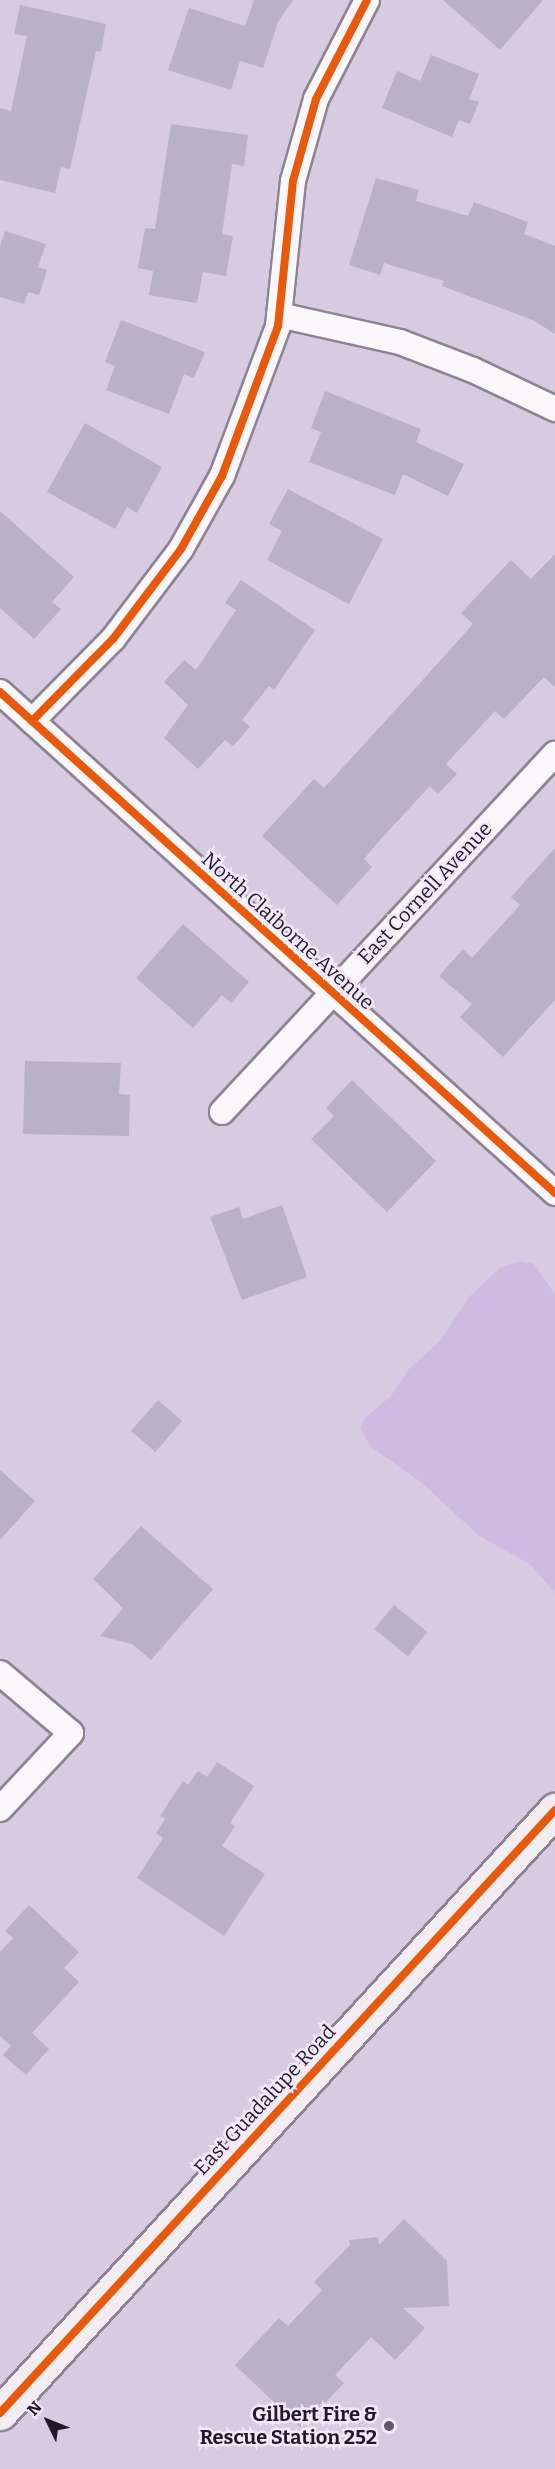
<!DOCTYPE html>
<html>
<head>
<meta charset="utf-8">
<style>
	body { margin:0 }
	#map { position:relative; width:555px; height:2469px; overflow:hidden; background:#d6cbe0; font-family:Bitter,serif }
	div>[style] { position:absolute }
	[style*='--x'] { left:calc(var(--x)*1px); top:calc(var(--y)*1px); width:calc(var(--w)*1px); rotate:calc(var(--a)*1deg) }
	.green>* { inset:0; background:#cfbae2 }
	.building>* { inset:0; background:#b8b1c8; transform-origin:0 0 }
	.roads { filter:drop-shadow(2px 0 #8c8494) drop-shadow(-2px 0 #8c8494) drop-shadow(0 2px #8c8494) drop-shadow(0 -2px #8c8494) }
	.minor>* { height:24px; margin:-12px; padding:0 12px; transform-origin:12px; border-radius:12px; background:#f9f7fa }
	.secondary>* { height:33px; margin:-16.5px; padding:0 16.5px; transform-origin:16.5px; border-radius:16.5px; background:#f2edf1 }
	.cycleway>* { height:8px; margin:-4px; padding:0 4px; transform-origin:4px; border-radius:4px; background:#e8590c }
	.dots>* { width:16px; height:16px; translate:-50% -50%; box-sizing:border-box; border:3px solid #f2e8fb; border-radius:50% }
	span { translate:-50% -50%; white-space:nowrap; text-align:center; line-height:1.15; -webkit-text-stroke:5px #f2e8fb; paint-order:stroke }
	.street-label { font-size:20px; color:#211927 }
	.poi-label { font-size:20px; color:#211927; font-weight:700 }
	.right { translate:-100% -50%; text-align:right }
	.north { position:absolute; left:18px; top:2391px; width:60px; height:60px; -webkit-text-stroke:4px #f2e8fb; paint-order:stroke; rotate:313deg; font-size:16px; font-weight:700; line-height:24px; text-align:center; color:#211927 }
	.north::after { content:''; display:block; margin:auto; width:21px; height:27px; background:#211927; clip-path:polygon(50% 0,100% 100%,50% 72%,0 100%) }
</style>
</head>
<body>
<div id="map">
	<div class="green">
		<div style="clip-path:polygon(520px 1261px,534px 1264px,555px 1294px,555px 1593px,531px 1565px,478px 1535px,421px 1482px,370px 1446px,361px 1429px,364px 1419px,391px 1396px,409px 1369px,440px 1341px,470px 1296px,500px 1268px)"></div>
	</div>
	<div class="building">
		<div style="clip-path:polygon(254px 0,293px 0,278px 22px,263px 68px,240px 61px,231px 90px,168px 70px,189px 8px,245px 26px)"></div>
		<div style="clip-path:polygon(443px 0,543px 0,500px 50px)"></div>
		<div style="clip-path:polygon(20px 5px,106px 24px,101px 52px,96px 51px,70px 169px,61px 167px,55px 193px,0 180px,0 108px,11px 111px,27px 36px,14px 34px)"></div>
		<div style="clip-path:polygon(431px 55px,479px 74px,469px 99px,479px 102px,470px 124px,459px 120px,452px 137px,382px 108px,397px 71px,420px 81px)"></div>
		<div style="clip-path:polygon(171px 124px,248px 135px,244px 166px,232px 164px,222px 234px,233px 236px,226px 276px,203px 272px,197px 303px,149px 295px,153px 271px,138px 268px,145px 228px,155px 229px)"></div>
		<div style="clip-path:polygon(376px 178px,419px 190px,416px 201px,468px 216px,474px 202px,528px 222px,524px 234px,555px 246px,555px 334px,533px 320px,442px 286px,444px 281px,384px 263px,380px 275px,349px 265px)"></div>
		<div style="clip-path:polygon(5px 231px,46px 244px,38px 267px,47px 270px,39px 295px,28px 292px,24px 304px,0 297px,0 246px)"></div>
		<div style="clip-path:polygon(121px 320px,205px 352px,194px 378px,184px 374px,169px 414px,106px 390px,115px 366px,105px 362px)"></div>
		<div style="clip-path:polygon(325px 391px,421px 429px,416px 442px,464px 464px,448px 496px,403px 474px,395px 495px,309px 462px,321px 432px,311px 428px)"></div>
		<div style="clip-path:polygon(85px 423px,162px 467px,137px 513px,127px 507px,115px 529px,47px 492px)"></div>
		<div style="clip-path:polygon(288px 489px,383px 539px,349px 604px,267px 560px,282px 531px,269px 524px)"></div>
		<div style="clip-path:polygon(0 511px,74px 577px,52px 602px,61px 609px,34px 639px,0 608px)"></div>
		<div style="clip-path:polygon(555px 554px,555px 687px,544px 677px,504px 719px,495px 711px,446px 764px,457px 774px,438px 794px,430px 786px,380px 840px,364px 859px,372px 867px,337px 905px,262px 836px,314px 779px,324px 788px,411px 693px,473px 624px,461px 613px,511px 560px,531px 579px)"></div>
		<div style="clip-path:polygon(241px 580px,315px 630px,274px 690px,269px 686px,242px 720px,250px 727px,233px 746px,225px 740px,198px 769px,164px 738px,188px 705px,164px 682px,184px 660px,196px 670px,236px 610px,225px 603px)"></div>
		<div style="clip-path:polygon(555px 848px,555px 1000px,503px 1057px,460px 1017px,472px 1004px,439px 976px,463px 949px,472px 958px,520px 905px,511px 897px)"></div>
		<div style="clip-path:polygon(183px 924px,249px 982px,231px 1003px,222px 995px,193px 1028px,136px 978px)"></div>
		<div style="clip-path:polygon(25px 1061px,121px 1063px,119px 1094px,130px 1095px,129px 1136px,23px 1134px)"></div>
		<div style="clip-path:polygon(352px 1080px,436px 1161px,387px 1212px,311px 1139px,334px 1116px,326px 1108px)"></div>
		<div style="clip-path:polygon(282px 1205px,307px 1277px,242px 1300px,210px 1217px,239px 1207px,243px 1219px)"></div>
		<div style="left:158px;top:1400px;width:32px;height:41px;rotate:41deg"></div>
		<div style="clip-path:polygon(0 1470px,35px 1501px,0 1540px)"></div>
		<div style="clip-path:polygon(141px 1526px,213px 1589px,151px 1660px,132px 1644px,100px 1636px,123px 1608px,93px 1579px)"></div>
		<div style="left:394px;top:1605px;width:43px;height:31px;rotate:39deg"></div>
		<div style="clip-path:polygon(217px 1762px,254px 1786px,230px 1823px,235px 1826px,222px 1846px,265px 1874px,224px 1936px,137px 1878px,163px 1838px,156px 1833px,165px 1819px,160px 1816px,183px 1781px,188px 1785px,198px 1771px,207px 1777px)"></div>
		<div style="clip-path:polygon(29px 1905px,79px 1952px,64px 1968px,79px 1982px,32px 2033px,49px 2049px,26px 2075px,3px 2055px,11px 2046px,0 2036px,0 1952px,13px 1938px,5px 1931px)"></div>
		<div style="clip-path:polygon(404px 2219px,447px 2261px,449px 2306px,403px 2308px,425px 2328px,395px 2360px,371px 2337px,335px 2375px,344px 2383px,301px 2428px,235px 2365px,279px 2318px,288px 2326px,322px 2290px,314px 2282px,350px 2245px,349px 2240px,378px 2237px,379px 2245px)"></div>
	</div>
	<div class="roads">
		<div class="minor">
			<div style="--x:279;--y:315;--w:124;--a:12.6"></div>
			<div style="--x:400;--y:342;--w:78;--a:21"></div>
			<div style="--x:473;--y:370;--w:91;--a:25.4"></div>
			<div style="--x:0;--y:692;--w:748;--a:42.07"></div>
			<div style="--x:32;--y:721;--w:115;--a:-45.4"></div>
			<div style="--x:113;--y:639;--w:113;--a:-52.9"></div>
			<div style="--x:181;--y:549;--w:84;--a:-60.7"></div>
			<div style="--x:222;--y:476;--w:160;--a:-69.5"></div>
			<div style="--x:278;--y:326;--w:146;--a:-84.1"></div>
			<div style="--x:293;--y:181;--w:85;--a:-74.3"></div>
			<div style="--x:316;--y:99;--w:111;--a:-62.7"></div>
			<div style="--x:222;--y:1112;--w:489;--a:-47.1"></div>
			<div style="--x:0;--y:1673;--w:93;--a:40.2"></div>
			<div style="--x:71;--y:1733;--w:104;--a:133.1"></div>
		</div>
		<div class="secondary">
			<div style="--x:0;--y:2413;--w:820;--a:-47.37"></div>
		</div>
	</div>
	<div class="cycleway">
		<div style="--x:0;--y:692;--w:748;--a:42.07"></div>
		<div style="--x:32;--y:721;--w:115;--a:-45.4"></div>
		<div style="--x:113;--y:639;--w:113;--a:-52.9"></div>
		<div style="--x:181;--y:549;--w:84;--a:-60.7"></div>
		<div style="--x:222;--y:476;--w:160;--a:-69.5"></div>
		<div style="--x:278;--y:326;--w:146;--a:-84.1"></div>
		<div style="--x:293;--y:181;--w:85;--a:-74.3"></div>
		<div style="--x:316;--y:99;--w:111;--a:-62.7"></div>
		<div style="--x:0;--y:2413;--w:820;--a:-47.37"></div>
	</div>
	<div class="dots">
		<div style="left:389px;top:2426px;background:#605768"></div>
	</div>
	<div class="street-label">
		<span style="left:425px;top:893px;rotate:-47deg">East Cornell Avenue</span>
		<span style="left:288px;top:931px;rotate:42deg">North Claiborne Avenue</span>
		<span style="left:265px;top:2100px;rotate:-47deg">East Guadalupe Road</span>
	</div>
	<div class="poi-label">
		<span class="right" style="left:377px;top:2426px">Gilbert Fire &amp;<br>Rescue Station 252</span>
	</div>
	<div class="north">N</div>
</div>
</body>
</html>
